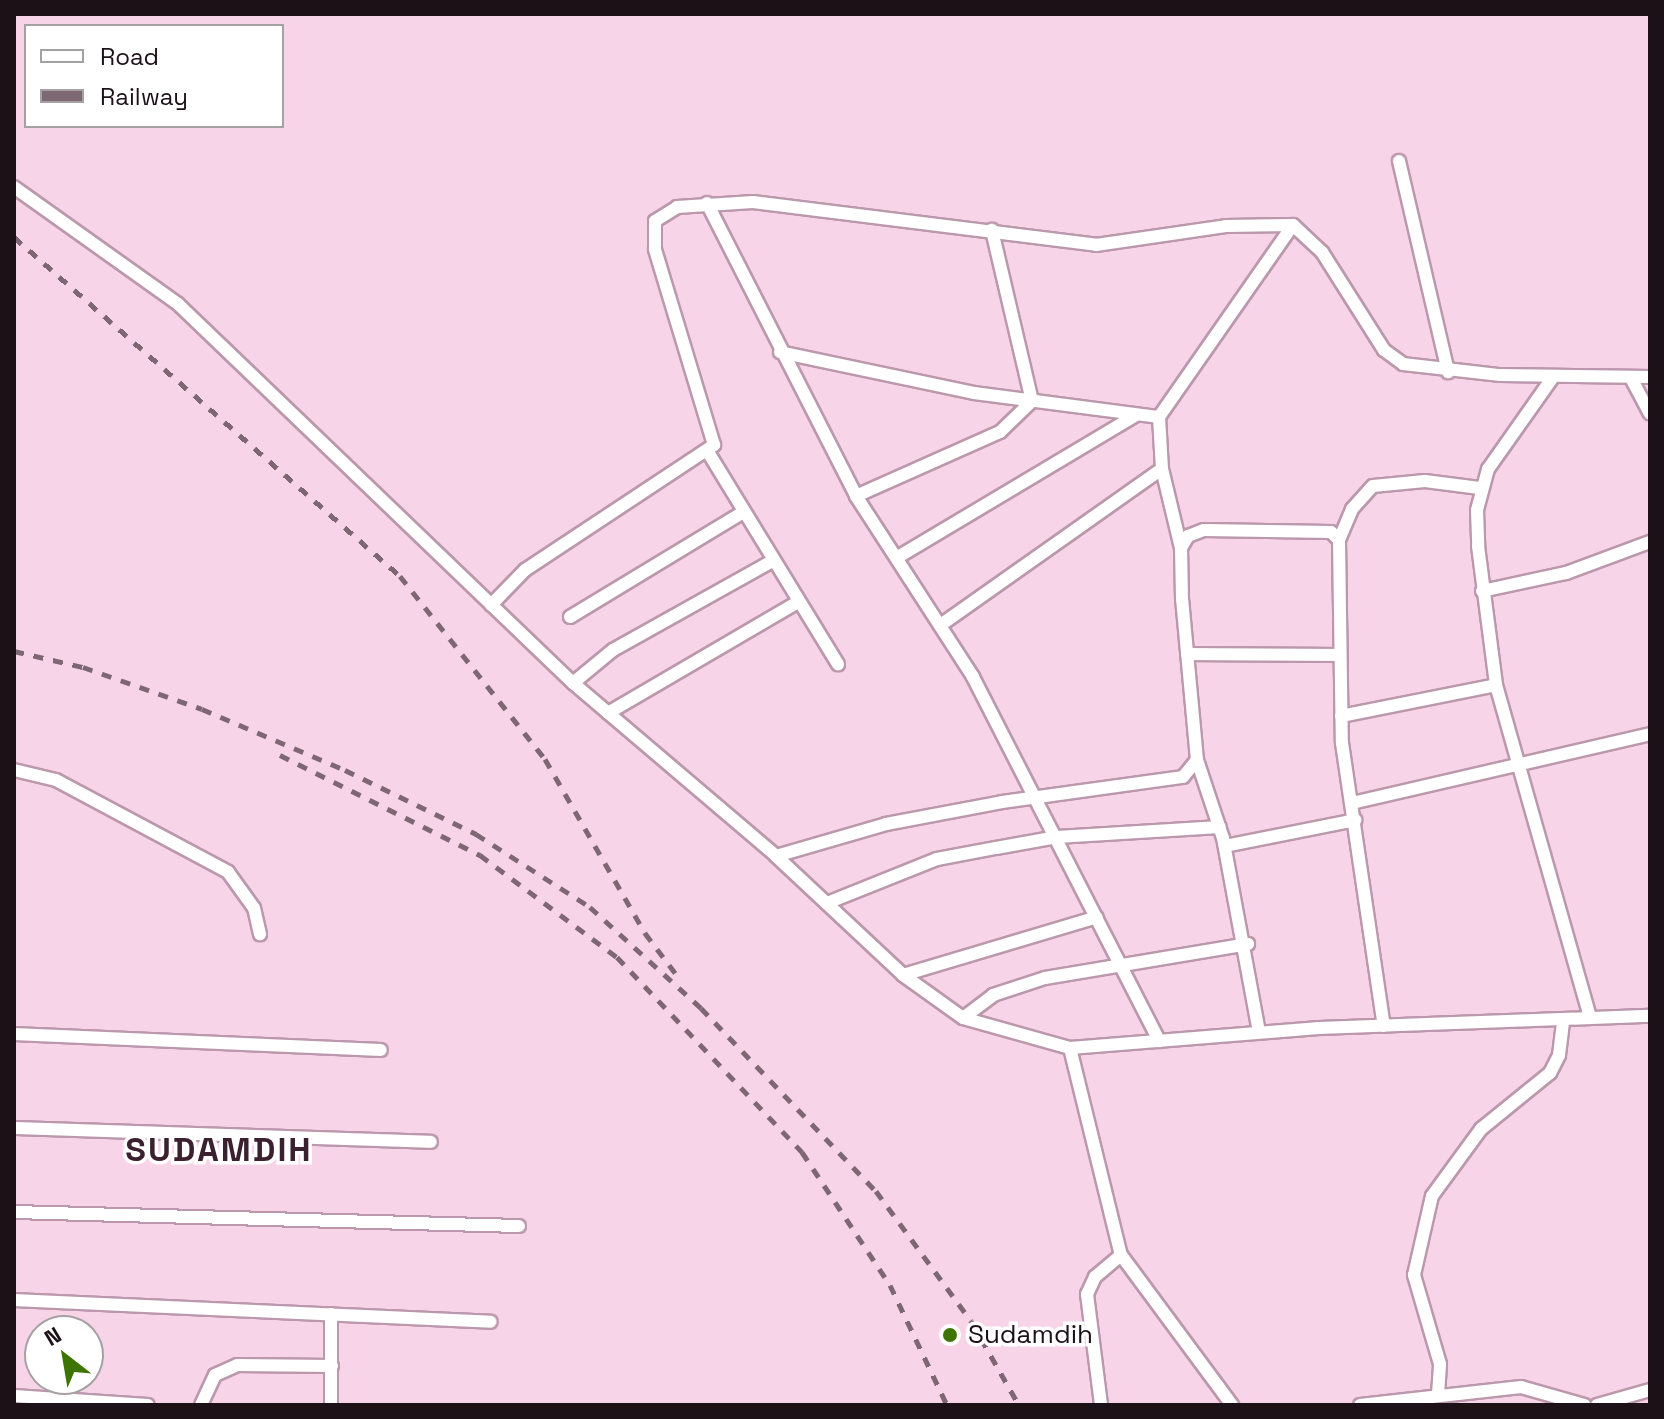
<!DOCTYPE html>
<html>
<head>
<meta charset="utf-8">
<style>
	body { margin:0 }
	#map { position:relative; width:1664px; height:1419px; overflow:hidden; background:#f8d4e8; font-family:"Space Grotesk",sans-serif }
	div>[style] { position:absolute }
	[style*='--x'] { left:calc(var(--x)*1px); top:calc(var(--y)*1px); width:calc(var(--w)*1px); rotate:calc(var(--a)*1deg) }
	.roads { filter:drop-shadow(2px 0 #bb98ab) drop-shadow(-2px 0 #bb98ab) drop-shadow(0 2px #bb98ab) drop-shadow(0 -2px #bb98ab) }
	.minor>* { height:12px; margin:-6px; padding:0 6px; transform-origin:6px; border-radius:6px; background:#fff }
	.rail>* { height:5px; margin-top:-2.5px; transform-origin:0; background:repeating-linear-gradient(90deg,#7d6773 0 10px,transparent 0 20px) }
	.dots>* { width:22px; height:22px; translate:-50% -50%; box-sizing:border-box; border:4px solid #fff; border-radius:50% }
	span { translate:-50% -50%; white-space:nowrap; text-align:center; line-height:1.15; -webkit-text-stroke:7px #fff; paint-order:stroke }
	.poi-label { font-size:26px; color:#1d1118 }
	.left { translate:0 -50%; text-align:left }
	.district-label { font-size:34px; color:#3b2030; font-weight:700; letter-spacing:2px }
	.frame { position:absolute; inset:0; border:16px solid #1d1118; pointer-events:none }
	.legend { position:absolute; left:24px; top:24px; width:260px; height:104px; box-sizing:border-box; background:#fff; border:2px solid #a5a0a3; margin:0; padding:10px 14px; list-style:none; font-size:24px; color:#1d1118 }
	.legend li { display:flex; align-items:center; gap:16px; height:40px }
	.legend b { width:40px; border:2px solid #a5a0a3 }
	.north { position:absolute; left:24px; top:1315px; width:80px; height:80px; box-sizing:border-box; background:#fff; border:2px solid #a5a0a3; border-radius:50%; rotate:329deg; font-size:22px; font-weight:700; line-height:32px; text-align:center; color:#1d1118 }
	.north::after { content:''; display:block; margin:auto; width:28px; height:36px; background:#3e7402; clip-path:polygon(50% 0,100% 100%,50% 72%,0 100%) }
</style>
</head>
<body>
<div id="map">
	<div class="roads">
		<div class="minor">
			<div style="--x:1399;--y:161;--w:217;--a:76.9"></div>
			<div style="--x:14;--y:187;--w:201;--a:35.5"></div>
			<div style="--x:178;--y:304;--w:547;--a:43.82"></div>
			<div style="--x:573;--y:683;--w:267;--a:40.4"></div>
			<div style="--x:776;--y:856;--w:174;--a:43.1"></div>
			<div style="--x:903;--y:975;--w:74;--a:35.6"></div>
			<div style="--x:963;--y:1018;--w:111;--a:15.7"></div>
			<div style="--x:1070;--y:1048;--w:250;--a:-4.6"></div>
			<div style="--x:1319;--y:1028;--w:331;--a:-2.1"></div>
			<div style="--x:707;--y:203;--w:329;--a:63"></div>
			<div style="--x:856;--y:496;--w:216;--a:57.1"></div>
			<div style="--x:973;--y:677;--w:409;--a:62.9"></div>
			<div style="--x:780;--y:352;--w:198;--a:11.9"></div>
			<div style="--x:974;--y:393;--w:187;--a:7.4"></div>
			<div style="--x:1553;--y:377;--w:113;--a:125.2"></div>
			<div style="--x:1488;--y:469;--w:42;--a:105"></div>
			<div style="--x:1477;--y:510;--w:36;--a:88"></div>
			<div style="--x:1478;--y:546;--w:140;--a:82.6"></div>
			<div style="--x:1496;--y:685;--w:346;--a:74.2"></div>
			<div style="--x:1631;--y:378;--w:40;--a:62"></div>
			<div style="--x:708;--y:452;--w:249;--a:58.5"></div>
			<div style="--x:856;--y:496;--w:158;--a:-24"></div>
			<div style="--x:1000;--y:432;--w:45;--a:-44.1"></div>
			<div style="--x:1032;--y:401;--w:176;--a:-103.2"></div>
			<div style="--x:1339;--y:540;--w:34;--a:-67"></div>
			<div style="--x:1352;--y:509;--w:31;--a:-48"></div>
			<div style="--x:1373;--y:486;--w:52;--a:-5.5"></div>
			<div style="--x:1425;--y:481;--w:55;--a:7.3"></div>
			<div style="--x:1181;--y:548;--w:81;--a:-103.5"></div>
			<div style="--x:1162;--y:469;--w:52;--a:-93.3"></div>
			<div style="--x:1159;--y:417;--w:234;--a:-55.1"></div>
			<div style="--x:898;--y:557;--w:277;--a:-30.8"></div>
			<div style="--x:1482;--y:591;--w:86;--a:-12.1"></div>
			<div style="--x:1566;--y:573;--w:90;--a:-20.3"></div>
			<div style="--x:491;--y:605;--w:49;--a:-45.8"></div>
			<div style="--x:525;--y:570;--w:227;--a:-33.5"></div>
			<div style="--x:714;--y:445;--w:205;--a:-106.8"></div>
			<div style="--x:655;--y:249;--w:28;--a:-90"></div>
			<div style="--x:655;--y:221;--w:26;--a:-32"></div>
			<div style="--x:677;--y:207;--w:76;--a:-3.8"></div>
			<div style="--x:753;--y:202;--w:346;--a:7.1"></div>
			<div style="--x:1096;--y:245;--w:131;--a:-8.3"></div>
			<div style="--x:1226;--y:226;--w:67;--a:-0.9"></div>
			<div style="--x:1293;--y:225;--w:40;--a:43"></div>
			<div style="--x:1322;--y:252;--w:116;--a:57.7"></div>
			<div style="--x:1384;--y:350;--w:24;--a:36"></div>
			<div style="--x:1403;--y:364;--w:98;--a:6.5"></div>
			<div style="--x:1500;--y:375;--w:150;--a:0.8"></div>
			<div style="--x:570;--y:617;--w:201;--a:-31.2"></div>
			<div style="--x:942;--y:624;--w:269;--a:-35.2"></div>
			<div style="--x:1187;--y:654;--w:151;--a:0.4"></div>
			<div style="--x:573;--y:683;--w:52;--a:-39.5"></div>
			<div style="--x:613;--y:650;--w:182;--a:-29.2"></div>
			<div style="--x:608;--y:713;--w:220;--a:-30.3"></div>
			<div style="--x:1341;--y:716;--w:158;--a:-11.3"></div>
			<div style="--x:1197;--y:760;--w:82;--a:71.6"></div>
			<div style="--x:1223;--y:838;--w:197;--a:79.5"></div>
			<div style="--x:14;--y:770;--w:43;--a:13.4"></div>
			<div style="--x:56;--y:780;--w:195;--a:28.1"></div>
			<div style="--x:228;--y:872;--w:44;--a:54.2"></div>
			<div style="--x:254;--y:908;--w:27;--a:77"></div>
			<div style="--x:1352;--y:803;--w:306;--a:-13"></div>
			<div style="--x:1225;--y:846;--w:133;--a:-11.3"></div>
			<div style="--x:776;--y:856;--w:115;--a:-16.2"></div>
			<div style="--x:886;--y:824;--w:118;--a:-10.7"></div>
			<div style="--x:1002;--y:802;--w:183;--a:-7.9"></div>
			<div style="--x:1183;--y:777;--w:22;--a:-51"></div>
			<div style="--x:1197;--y:760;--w:162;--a:-95.3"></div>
			<div style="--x:1182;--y:599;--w:51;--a:-91.1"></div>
			<div style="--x:1181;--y:548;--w:14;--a:-60"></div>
			<div style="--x:1188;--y:536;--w:17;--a:-21"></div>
			<div style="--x:1204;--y:530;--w:127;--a:0.9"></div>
			<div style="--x:1331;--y:532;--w:11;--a:45"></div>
			<div style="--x:1339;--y:540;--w:203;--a:89.2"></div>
			<div style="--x:1342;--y:743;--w:286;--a:81.6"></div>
			<div style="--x:827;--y:903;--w:118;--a:-21.8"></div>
			<div style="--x:937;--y:859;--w:60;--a:-10.6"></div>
			<div style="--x:996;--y:848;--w:62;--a:-10.2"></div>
			<div style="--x:1057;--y:837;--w:163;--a:-3.5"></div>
			<div style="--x:903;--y:975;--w:202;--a:-16.6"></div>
			<div style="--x:963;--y:1018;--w:38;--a:-37"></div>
			<div style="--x:993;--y:995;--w:55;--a:-18.1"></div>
			<div style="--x:1045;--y:978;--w:206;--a:-9.5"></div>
			<div style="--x:14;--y:1034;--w:367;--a:2.5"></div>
			<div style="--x:1070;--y:1048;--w:213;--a:76.2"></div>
			<div style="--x:1121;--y:1255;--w:34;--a:140"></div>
			<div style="--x:1095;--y:1277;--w:19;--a:115"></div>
			<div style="--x:1087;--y:1294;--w:112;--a:82.8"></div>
			<div style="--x:14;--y:1128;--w:417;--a:1.9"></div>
			<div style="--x:14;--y:1212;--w:505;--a:1.59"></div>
			<div style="--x:1121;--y:1255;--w:187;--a:53.5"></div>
			<div style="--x:14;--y:1300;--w:477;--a:2.6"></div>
			<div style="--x:1438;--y:1394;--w:30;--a:-86"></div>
			<div style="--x:1440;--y:1364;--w:93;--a:-106.3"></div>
			<div style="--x:1414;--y:1275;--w:81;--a:-77.2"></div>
			<div style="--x:1432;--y:1196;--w:83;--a:-53.8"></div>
			<div style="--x:1481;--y:1129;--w:89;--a:-39.1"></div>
			<div style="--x:1550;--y:1073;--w:20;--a:-63"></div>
			<div style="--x:1559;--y:1055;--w:35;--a:-83"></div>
			<div style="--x:14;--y:1396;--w:134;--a:3.8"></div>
			<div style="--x:201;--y:1405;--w:33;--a:-65"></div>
			<div style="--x:215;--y:1375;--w:24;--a:-24"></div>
			<div style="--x:237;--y:1365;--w:95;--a:0.6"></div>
			<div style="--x:331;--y:1405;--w:91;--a:-90"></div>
			<div style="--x:1360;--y:1405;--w:162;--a:-6.4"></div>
			<div style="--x:1521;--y:1387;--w:66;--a:15.9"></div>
			<div style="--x:1597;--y:1405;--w:55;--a:-15.8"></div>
		</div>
	</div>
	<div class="rail">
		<div style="--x:14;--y:237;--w:514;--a:41.29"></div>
		<div style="--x:400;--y:576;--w:233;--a:51.6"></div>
		<div style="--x:545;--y:759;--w:201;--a:60.1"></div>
		<div style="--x:645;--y:933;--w:56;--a:52.9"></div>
		<div style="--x:14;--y:651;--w:71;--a:13.1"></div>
		<div style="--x:83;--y:667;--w:126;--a:19.4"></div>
		<div style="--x:202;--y:709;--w:155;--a:23.1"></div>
		<div style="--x:345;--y:770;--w:146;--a:26"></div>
		<div style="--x:476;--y:834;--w:135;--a:32.6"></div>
		<div style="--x:590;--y:907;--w:150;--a:42.3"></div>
		<div style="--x:701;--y:1008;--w:253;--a:46.3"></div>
		<div style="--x:876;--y:1191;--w:161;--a:53.8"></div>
		<div style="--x:971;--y:1321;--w:97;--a:60.3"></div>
		<div style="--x:280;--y:755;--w:224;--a:26.6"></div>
		<div style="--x:480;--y:855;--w:171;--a:36.7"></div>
		<div style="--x:617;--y:957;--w:269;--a:46.5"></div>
		<div style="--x:802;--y:1152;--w:159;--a:56.5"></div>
		<div style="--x:890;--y:1285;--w:133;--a:64.6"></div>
	</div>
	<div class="dots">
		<div style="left:950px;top:1335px;background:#3e7402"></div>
	</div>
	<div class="poi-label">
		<span class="left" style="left:968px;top:1335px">Sudamdih</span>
	</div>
	<div class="district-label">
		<span style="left:219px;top:1150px">SUDAMDIH</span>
	</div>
	<div class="frame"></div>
	<ul class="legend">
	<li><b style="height:10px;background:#fff"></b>Road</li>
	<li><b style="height:10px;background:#7d6773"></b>Railway</li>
	</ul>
	<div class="north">N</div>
</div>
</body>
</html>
